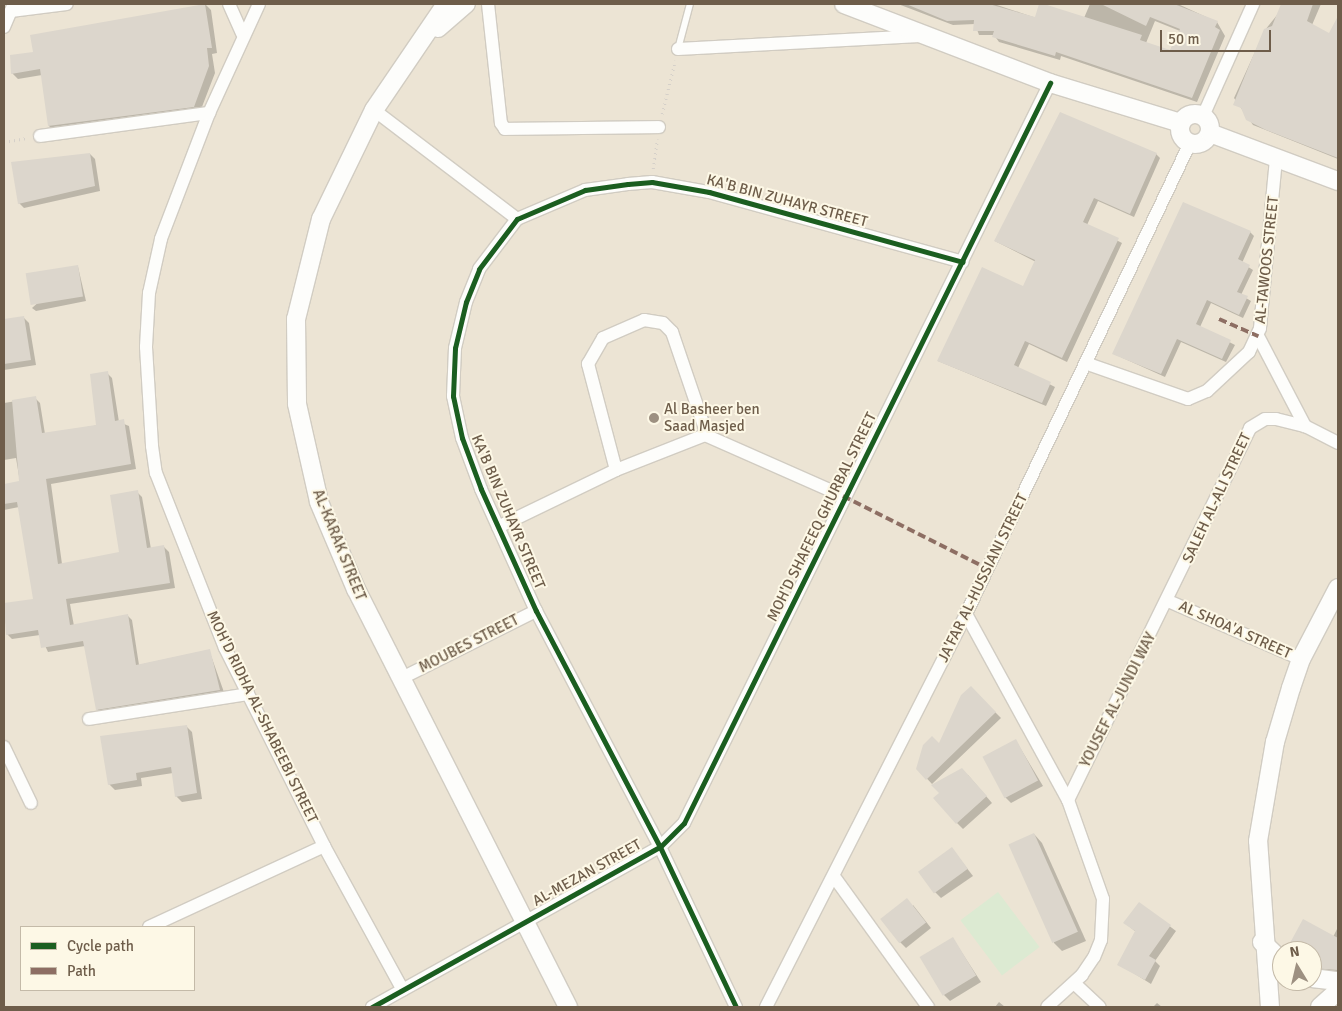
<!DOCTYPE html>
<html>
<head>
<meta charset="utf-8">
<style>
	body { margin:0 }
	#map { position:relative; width:1342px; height:1011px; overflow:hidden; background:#f3f0e6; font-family:Signika,sans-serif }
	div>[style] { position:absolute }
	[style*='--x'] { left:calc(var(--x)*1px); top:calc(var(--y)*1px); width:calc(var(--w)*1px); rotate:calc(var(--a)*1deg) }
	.residential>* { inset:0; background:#ece4d4 }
	.green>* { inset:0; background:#dcead2; transform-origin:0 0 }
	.shadow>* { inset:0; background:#0003 }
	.building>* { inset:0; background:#dcd6cc; transform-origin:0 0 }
	.path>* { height:2.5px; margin-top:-1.25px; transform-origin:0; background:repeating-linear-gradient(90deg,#d5d0c9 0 1px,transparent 0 5px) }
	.roads { filter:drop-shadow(1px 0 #d1ccc2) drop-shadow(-1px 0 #d1ccc2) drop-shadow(0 1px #d1ccc2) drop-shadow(0 -1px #d1ccc2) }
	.lane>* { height:6px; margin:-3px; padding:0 3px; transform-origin:3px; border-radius:3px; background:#fdfdfb }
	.street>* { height:12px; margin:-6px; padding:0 6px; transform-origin:6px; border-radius:6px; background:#fdfdfb }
	.secondary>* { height:18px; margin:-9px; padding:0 9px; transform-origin:9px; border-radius:9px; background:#fdfdfb }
	.secondary>.ring { margin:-9px; padding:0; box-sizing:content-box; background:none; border:18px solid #fdfdfb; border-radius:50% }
	.quiet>* { height:4px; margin-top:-2px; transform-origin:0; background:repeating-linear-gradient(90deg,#8d6e63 0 8px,transparent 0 12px) }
	.cycleway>* { height:5px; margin:-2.5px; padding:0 2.5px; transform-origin:2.5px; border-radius:2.5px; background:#1b5e20 }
	.dots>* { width:14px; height:14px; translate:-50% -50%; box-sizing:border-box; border:2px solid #fdf8e6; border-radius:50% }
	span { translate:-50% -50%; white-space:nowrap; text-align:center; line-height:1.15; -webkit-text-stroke:4px #fdf8e6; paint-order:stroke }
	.street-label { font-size:15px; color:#6e5d4a }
	.poi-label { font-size:15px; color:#6e5d4a }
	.left { translate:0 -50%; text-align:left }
	.frame { position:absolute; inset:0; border:5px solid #6e5d4a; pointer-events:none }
	.legend { position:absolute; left:20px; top:926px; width:175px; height:65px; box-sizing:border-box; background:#fdf8e6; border:1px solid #c4baa8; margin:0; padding:6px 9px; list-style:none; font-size:15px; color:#6e5d4a }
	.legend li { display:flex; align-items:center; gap:10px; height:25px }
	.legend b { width:25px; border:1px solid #c4baa8 }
	.north { position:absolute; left:1272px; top:941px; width:50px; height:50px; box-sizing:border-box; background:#fdf8e6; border:1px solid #c4baa8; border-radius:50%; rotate:351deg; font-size:14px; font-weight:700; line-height:20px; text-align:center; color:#6e5d4a }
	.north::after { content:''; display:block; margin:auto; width:18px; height:22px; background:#9d9081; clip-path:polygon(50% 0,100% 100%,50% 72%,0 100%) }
	.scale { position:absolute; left:1160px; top:30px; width:111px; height:22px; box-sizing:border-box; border:2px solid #6e5d4a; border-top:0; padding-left:6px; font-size:15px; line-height:18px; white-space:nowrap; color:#6e5d4a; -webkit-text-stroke:4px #fdf8e6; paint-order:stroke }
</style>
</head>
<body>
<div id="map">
	<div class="residential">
		<div style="clip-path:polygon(evenodd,4px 4px,1338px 4px,1338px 1007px,4px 1007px,4px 4px,21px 927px,194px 927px,194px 990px,21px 990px,21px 927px,4px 4px,1282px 951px,1312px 951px,1312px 981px,1282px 981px,1282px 951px)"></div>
	</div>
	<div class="green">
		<div style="left:998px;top:892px;width:69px;height:47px;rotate:53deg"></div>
	</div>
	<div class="shadow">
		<div style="clip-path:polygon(205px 4px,211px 10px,217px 53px,212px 54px,215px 73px,200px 112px,55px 132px,49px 126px,42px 75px,18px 79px,12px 73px,34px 53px)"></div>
		<div style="clip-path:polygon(evenodd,898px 4px,994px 4px,1036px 18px,1040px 4px,1084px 18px,1090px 4px,1178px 4px,1217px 22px,1225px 36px,1197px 102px,1061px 56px,1060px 60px,999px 42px,994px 35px,979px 35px,975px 24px,953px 25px,898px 4px,1155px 21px,1180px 31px,1170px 51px,1146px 43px,1155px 21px)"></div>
		<div style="clip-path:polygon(1286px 4px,1321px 4px,1312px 25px,1330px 35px,1338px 19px,1338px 159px,1253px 125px,1234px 98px,1265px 30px)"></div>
		<div style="clip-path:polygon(90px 154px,95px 159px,100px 191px,24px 208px,19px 203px)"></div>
		<div style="clip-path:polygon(1156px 154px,1160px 158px,1134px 217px,1098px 201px,1087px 225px,1122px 243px,1067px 362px,1029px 344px,1018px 368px,1055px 387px,1046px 406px,938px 361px,1023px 288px,1036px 262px,995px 241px)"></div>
		<div style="clip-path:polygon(1250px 232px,1254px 236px,1242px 263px,1253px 270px,1241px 295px,1251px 301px,1243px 318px,1211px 303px,1200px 327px,1235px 345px,1226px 362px,1181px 342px,1165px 377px,1114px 354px)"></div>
		<div style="clip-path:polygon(78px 267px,86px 301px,36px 311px,32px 308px)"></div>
		<div style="clip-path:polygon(24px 318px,29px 323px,36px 365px,4px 370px,4px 321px)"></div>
		<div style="clip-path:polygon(107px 373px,112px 378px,119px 422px,129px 426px,136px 469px,51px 484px,62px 564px,120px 553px,137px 492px,142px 497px,151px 549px,164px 547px,169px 552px,175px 588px,70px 604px,74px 626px,127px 615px,132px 620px,139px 665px,209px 650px,225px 695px,102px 714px,97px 709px,85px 646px,48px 652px,40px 635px,12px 639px,7px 634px,4px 605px,34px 600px,19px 507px,4px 510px,4px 485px,20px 482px,16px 458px,4px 460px,4px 403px,35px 398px,40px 403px,45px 434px,99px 425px)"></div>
		<div style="clip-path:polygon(971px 688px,1001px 718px,932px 784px,918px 769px,940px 745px)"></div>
		<div style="clip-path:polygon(186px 726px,192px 732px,202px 799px,182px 802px,176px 796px,173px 773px,141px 778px,142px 786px,115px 790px,109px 784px)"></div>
		<div style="clip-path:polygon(1016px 741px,1043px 786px,1011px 803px,1005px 797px)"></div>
		<div style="clip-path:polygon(968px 775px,992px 803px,963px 829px,957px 823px)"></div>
		<div style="clip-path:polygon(1034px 834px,1042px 843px,1086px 941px,1062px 951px,1054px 943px)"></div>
		<div style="clip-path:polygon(952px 849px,973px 876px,941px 898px,935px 892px)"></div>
		<div style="clip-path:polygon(1139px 903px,1176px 931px,1155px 961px,1160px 966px,1151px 984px,1119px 964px,1136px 932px,1125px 923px)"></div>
		<div style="clip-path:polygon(913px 905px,931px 928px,906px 948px,900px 942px)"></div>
		<div style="clip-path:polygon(1338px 927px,1338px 975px,1320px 973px,1312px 965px,1312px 951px,1299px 951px,1333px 937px)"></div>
		<div style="clip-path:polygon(953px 939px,981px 982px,950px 1001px,944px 995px)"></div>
		<div style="clip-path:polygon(999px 1002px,1005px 1007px,995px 1007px)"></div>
		<div style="clip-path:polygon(1157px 1003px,1162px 1007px,1153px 1007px)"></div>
	</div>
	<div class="building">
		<div style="clip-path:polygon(205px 4px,212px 48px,207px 48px,209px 66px,194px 107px,48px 126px,40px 69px,11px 74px,10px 55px,33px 52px,30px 35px)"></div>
		<div style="clip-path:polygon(906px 4px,989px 4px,1035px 17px,1039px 4px,1044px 4px,1142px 35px,1140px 40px,1170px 50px,1180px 29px,1150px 17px,1146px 26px,1101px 4px,1174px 4px,1218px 21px,1215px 27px,1220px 30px,1192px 98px,1056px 52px,1055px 56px,992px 37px,994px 31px,973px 31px,974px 20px,947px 21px)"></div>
		<div style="clip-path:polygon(1281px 4px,1313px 4px,1307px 21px,1329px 33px,1338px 16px,1338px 158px,1266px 130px,1246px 120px,1241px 108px,1233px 105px,1264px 29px,1272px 26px)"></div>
		<div style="clip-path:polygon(1060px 112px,1157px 153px,1130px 214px,1094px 198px,1083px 222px,1119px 238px,1062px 358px,1025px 341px,1014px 365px,1051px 382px,1042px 403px,937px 361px,982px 267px,1023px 286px,1035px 260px,994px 241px)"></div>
		<div style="clip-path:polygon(90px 153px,95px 186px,18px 204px,11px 162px)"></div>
		<div style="clip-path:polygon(1183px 202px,1251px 231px,1238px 259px,1250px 265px,1237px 292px,1248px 296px,1239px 315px,1207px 300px,1196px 324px,1231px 340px,1222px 359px,1177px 339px,1161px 374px,1112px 354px)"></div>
		<div style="left:78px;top:265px;width:32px;height:53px;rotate:81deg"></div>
		<div style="clip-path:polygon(24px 316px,31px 360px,4px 364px,4px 319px)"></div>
		<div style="clip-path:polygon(108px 371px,115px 421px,124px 419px,131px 464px,46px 479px,58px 564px,119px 552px,110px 495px,138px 490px,147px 548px,164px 545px,170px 583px,66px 599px,70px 625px,128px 614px,136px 665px,210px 649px,220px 690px,96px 710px,83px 641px,41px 648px,38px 630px,6px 635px,4px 603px,33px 599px,17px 502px,4px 504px,4px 484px,19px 481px,12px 400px,36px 396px,42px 433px,96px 425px,90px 374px)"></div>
		<div style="clip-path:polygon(971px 686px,996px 712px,926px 780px,916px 769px,923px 745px,932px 736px,939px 743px,961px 695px)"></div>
		<div style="clip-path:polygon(187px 725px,197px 793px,175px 797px,171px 767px,136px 773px,137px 780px,108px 785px,100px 736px)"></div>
		<div style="left:1016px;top:739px;width:47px;height:38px;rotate:62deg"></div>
		<div style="clip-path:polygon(962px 768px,987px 796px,956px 824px,933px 798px,939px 793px,931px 785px)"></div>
		<div style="left:1034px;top:833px;width:108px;height:28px;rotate:66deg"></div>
		<div style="left:952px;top:847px;width:27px;height:42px;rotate:54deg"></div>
		<div style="left:907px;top:898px;width:31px;height:34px;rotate:52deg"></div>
		<div style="clip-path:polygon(1139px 902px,1171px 925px,1149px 956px,1156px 960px,1145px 980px,1117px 965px,1135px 931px,1123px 923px)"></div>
		<div style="clip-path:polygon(1303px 919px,1338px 938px,1338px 970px,1312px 968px,1312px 951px,1296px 951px,1290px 943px)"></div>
		<div style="left:953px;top:937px;width:45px;height:39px;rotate:59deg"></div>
	</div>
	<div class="path">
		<div style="--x:662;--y:114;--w:55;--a:-76.2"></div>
		<div style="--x:4;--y:142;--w:23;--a:-10"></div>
		<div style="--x:653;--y:169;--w:30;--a:-82"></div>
	</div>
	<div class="roads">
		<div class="lane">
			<div style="--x:678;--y:49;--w:47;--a:-75.1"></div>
		</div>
		<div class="street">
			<div style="--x:229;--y:4;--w:32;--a:66"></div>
			<div style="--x:259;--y:4;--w:120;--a:114.6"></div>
			<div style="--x:209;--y:113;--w:135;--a:110.9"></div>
			<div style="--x:161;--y:239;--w:55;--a:102.5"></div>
			<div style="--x:149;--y:293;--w:54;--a:93.2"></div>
			<div style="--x:146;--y:347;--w:99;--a:86.5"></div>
			<div style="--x:152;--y:446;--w:27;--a:82"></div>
			<div style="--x:156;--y:473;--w:188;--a:68.5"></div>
			<div style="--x:225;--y:648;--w:221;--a:63.4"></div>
			<div style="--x:324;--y:846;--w:164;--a:61.3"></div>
			<div style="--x:488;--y:4;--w:120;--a:83.8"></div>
			<div style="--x:501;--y:123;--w:7;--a:56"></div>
			<div style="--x:505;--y:129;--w:154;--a:-0.7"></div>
			<div style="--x:11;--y:11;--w:56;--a:-7.1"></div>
			<div style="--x:4;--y:27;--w:25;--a:-67"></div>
			<div style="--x:678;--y:49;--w:242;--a:-3.1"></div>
			<div style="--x:374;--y:110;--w:180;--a:37.3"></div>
			<div style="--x:1203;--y:116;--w:123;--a:-65.9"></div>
			<div style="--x:40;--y:136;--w:171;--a:-7.8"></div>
			<div style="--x:1258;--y:336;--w:102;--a:62.4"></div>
			<div style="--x:1088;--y:364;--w:106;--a:19.3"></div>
			<div style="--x:1188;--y:399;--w:21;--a:-23"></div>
			<div style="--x:1207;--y:391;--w:57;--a:-42.9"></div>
			<div style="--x:1249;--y:352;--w:26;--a:-65"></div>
			<div style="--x:1260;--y:328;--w:169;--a:-84.6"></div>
			<div style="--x:616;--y:470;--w:110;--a:-104.8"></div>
			<div style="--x:588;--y:364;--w:30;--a:-60"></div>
			<div style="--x:603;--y:338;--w:45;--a:-23.7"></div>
			<div style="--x:644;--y:320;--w:19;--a:9"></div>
			<div style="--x:663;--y:323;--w:13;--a:45"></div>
			<div style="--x:672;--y:332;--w:109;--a:71.2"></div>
			<div style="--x:498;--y:527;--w:131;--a:-25.8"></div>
			<div style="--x:616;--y:470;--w:96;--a:-21.5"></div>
			<div style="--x:705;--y:435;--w:151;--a:23.8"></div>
			<div style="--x:1168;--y:601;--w:145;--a:23.6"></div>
			<div style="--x:966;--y:614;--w:212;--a:61.3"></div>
			<div style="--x:1068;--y:800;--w:105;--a:70.5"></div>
			<div style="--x:1103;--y:899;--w:41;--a:92.8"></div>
			<div style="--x:1101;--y:940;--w:18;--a:112"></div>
			<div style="--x:1094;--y:957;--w:22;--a:124"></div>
			<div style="--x:1082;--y:975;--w:47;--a:137.6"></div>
			<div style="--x:402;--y:678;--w:150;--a:-26.6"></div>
			<div style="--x:89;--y:719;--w:161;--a:-8.9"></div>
			<div style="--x:4;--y:747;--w:62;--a:64.3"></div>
			<div style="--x:1068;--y:800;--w:414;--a:-63.9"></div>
			<div style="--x:1250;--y:428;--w:17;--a:-31"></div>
			<div style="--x:1265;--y:419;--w:11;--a:0"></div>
			<div style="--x:1276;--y:419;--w:30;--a:14"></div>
			<div style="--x:1305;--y:426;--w:37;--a:27"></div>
			<div style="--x:835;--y:878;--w:159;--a:54.2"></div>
			<div style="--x:149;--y:927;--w:193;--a:-24.8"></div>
			<div style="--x:1074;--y:983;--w:35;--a:43"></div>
			<div style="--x:372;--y:1007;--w:329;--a:-29.1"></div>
			<div style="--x:660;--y:847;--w:34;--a:-45"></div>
			<div style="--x:684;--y:823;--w:826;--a:-63.68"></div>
			<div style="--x:736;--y:1007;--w:177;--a:-115.4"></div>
			<div style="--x:660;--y:847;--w:267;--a:-117.7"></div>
			<div style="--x:536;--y:611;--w:134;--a:-114.3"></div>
			<div style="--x:481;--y:489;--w:54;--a:-110.4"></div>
			<div style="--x:462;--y:438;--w:43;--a:-102.1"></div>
			<div style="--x:453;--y:396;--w:48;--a:-87.6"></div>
			<div style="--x:455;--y:348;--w:47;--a:-76.6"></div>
			<div style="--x:466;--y:302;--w:35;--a:-68"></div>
			<div style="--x:479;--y:269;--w:63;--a:-52.8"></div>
			<div style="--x:517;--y:219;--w:74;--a:-23.1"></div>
			<div style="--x:585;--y:190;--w:43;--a:-7.9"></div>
			<div style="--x:628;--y:184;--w:24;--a:-5"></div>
			<div style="--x:652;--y:182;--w:58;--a:10"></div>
			<div style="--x:709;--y:192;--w:263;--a:15.4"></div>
			<div style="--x:766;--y:1007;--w:441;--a:-63"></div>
			<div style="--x:966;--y:614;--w:522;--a:-64.56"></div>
		</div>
		<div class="secondary">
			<div style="--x:446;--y:4;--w:128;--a:124.2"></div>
			<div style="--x:374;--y:110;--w:121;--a:115.9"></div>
			<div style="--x:321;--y:219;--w:103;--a:104"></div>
			<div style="--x:296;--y:319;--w:85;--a:89.3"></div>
			<div style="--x:297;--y:404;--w:100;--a:77.3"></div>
			<div style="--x:319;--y:502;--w:95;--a:67"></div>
			<div style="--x:356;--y:589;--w:469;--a:63.1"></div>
			<div style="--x:844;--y:4;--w:221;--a:21"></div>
			<div style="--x:1050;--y:83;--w:137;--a:17"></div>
			<div style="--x:438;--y:28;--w:37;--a:-41"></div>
			<div class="ring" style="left:1180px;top:114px;width:12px;height:12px"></div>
			<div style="--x:1210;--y:133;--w:137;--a:20.6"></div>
			<div style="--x:1262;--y:942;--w:28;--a:44"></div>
			<div style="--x:1312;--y:978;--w:26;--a:7"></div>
			<div style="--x:1270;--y:1007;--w:166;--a:-94.1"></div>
			<div style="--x:1258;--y:841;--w:100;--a:-80.3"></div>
			<div style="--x:1275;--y:742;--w:56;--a:-73.5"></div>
			<div style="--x:1291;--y:688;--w:31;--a:-71"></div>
			<div style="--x:1301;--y:659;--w:80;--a:-62.5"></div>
			<div style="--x:1320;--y:1007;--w:24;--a:-42"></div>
		</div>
	</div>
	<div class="quiet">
		<div style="--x:1219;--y:319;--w:43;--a:23.6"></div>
		<div style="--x:843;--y:496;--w:162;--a:26.7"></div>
	</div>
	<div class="cycleway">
		<div style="--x:372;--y:1007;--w:329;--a:-29.1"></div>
		<div style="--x:660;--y:847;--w:34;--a:-45"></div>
		<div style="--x:684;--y:823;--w:826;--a:-63.68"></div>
		<div style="--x:736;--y:1007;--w:177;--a:-115.4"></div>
		<div style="--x:660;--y:847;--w:267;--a:-117.7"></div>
		<div style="--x:536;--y:611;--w:134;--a:-114.3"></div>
		<div style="--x:481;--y:489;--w:54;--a:-110.4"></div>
		<div style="--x:462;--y:438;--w:43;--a:-102.1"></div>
		<div style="--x:453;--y:396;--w:48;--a:-87.6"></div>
		<div style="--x:455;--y:348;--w:47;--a:-76.6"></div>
		<div style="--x:466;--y:302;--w:35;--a:-68"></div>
		<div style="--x:479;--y:269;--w:63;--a:-52.8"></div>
		<div style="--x:517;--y:219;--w:74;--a:-23.1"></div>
		<div style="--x:585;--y:190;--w:43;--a:-7.9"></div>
		<div style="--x:628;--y:184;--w:24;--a:-5"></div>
		<div style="--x:652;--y:182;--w:58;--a:10"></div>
		<div style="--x:709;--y:192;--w:263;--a:15.4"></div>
	</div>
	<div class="dots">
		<div style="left:654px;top:418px;background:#9d9081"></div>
	</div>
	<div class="street-label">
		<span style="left:787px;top:201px;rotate:15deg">KA'B BIN ZUHAYR STREET</span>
		<span style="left:1267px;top:260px;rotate:-84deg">AL-TAWOOS STREET</span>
		<span style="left:1217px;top:498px;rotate:-65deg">SALEH AL-ALI STREET</span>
		<span style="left:508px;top:512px;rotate:67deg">KA'B BIN ZUHAYR STREET</span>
		<span style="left:822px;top:517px;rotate:-64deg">MOH'D SHAFEEQ GHURBAL STREET</span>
		<span style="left:339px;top:545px;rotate:68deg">AL-KARAK STREET</span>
		<span style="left:983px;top:578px;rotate:-64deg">JA'FAR AL-HUSSIANI STREET</span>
		<span style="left:1235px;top:630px;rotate:24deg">AL SHOA'A STREET</span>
		<span style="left:469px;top:644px;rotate:-27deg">MOUBES STREET</span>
		<span style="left:1118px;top:700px;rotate:-63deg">YOUSEF AL-JUNDI WAY</span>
		<span style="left:262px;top:717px;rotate:64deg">MOH'D RIDHA AL-SHABEEBI STREET</span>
		<span style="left:587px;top:873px;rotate:-29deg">AL-MEZAN STREET</span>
	</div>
	<div class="poi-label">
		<span class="left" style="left:664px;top:418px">Al Basheer ben<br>Saad Masjed</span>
	</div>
	<div class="frame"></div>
	<ul class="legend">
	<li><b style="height:6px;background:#1b5e20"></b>Cycle path</li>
	<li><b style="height:6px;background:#8d6e63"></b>Path</li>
	</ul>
	<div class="north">N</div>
	<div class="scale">50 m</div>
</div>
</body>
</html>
